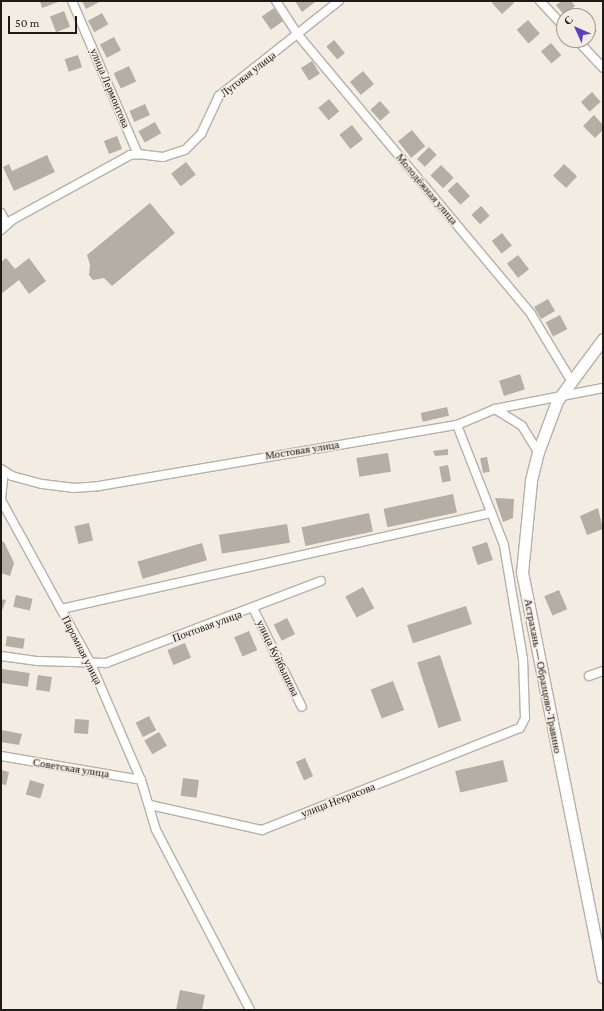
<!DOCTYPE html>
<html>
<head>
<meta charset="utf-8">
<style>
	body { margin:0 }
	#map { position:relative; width:604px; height:1011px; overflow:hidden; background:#f3ece3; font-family:"Crimson Pro",serif }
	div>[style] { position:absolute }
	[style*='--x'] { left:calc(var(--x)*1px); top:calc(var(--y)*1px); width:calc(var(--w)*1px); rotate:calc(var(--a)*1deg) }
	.building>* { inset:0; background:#b4aea5; transform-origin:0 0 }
	.roads { filter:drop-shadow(1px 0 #b7b0a8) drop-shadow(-1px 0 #b7b0a8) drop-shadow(0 1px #b7b0a8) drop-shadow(0 -1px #b7b0a8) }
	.street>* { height:8px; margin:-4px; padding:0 4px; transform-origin:4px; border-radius:4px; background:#fff }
	.secondary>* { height:11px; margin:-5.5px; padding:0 5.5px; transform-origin:5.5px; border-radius:5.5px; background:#fff }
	span { translate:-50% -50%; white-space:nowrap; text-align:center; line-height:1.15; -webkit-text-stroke:3px #f3ece3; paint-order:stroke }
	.street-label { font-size:11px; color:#1d1a17 }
	.frame { position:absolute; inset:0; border:2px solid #1d1a17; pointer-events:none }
	.north { position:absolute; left:556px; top:8px; width:40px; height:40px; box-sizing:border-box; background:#f3ece3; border:1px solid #9d9891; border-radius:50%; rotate:315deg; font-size:11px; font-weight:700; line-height:16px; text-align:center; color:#1d1a17 }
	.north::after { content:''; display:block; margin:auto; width:14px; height:18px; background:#5543bb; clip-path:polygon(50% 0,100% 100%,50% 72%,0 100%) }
	.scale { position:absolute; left:8px; top:16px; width:69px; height:18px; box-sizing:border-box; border:2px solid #1d1a17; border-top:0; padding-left:5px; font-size:12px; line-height:14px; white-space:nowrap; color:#1d1a17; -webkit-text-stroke:3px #f3ece3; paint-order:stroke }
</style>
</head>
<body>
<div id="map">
	<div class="building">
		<div style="clip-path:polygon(40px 1px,61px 1px,42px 8px)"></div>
		<div style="clip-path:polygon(82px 1px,98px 1px,99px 2px,86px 9px)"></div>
		<div style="clip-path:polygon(295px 1px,314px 1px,315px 2px,302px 12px)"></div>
		<div style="clip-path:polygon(493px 1px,513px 1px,514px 3px,502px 14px,492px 3px)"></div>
		<div style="clip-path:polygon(562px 1px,571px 1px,575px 6px,564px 15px,556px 5px)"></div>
		<div style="left:274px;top:8px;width:16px;height:15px;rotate:55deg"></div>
		<div style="left:64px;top:11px;width:17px;height:15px;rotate:69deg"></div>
		<div style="left:102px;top:13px;width:13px;height:16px;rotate:61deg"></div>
		<div style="left:528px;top:20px;width:18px;height:15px;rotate:49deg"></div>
		<div style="clip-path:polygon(588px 21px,597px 31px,588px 39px)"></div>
		<div style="left:114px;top:37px;width:15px;height:16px;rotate:62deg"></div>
		<div style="left:334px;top:40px;width:17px;height:10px;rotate:50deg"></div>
		<div style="left:551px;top:43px;width:16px;height:13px;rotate:50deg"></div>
		<div style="left:78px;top:55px;width:13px;height:14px;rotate:72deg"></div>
		<div style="left:312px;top:61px;width:15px;height:13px;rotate:58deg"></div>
		<div style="left:129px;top:66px;width:17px;height:17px;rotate:65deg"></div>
		<div style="left:363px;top:71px;width:17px;height:17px;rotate:50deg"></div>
		<div style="left:592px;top:92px;width:13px;height:15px;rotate:48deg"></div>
		<div style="left:329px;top:99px;width:16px;height:14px;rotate:50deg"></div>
		<div style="left:380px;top:101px;width:15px;height:13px;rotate:48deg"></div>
		<div style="left:145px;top:104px;width:12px;height:17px;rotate:66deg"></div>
		<div style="clip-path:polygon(594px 115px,603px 125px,603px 130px,595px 138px,583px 126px)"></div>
		<div style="left:155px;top:122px;width:13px;height:19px;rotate:61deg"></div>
		<div style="left:352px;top:125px;width:18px;height:16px;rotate:52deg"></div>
		<div style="left:412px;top:130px;width:21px;height:18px;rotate:51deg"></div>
		<div style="left:117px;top:136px;width:14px;height:14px;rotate:69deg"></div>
		<div style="left:429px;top:147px;width:11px;height:17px;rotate:45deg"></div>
		<div style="clip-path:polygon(47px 155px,55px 172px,14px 191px,3px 167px,9px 164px,12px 171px)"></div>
		<div style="left:186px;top:162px;width:16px;height:19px;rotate:52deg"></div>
		<div style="left:564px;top:164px;width:18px;height:16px;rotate:43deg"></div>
		<div style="left:441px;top:165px;width:18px;height:15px;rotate:45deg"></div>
		<div style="left:457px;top:182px;width:19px;height:13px;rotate:47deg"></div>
		<div style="clip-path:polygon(150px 203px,175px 233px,112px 286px,104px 278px,93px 280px,89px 275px,90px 265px,87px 255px)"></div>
		<div style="left:481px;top:206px;width:13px;height:13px;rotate:48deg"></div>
		<div style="left:502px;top:233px;width:16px;height:13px;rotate:52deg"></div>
		<div style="left:518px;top:255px;width:18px;height:14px;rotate:52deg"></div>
		<div style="clip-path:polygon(6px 258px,15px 269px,29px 258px,46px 281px,29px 294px,19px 280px,1px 294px,1px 262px)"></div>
		<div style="left:548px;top:299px;width:14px;height:16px;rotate:60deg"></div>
		<div style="left:560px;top:315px;width:16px;height:16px;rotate:63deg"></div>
		<div style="left:520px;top:374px;width:16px;height:22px;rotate:72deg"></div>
		<div style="left:447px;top:407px;width:9px;height:27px;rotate:77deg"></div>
		<div style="clip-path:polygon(448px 449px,448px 455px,435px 456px,433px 451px)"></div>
		<div style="left:388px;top:453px;width:19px;height:32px;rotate:81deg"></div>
		<div style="left:487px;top:457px;width:15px;height:7px;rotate:79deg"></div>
		<div style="left:448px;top:465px;width:16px;height:9px;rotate:79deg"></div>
		<div style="left:453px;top:494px;width:19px;height:71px;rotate:78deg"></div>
		<div style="clip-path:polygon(495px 498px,514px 499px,513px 518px,503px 522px)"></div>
		<div style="clip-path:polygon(598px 508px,603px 529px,587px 535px,580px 516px)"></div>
		<div style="left:369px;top:513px;width:19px;height:69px;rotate:78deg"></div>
		<div style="left:89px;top:523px;width:18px;height:15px;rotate:77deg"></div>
		<div style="left:287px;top:524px;width:19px;height:69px;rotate:81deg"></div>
		<div style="clip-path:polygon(1px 541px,4px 542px,14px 563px,10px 576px,1px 573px)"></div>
		<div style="left:487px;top:542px;width:19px;height:16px;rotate:72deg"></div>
		<div style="left:202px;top:543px;width:18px;height:67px;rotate:74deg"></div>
		<div style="left:363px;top:587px;width:24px;height:20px;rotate:62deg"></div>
		<div style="left:559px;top:590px;width:21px;height:16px;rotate:67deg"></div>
		<div style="left:16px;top:595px;width:17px;height:12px;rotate:13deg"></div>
		<div style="clip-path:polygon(1px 599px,6px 600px,1px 613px)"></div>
		<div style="left:466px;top:606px;width:19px;height:62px;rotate:72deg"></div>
		<div style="left:287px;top:618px;width:18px;height:15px;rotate:63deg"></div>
		<div style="left:249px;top:631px;width:21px;height:16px;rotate:67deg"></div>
		<div style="left:7px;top:636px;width:18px;height:10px;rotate:9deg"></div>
		<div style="left:185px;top:643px;width:16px;height:19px;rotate:68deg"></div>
		<div style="left:440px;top:655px;width:69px;height:24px;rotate:72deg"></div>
		<div style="left:2px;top:669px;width:28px;height:14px;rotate:8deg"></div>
		<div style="left:38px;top:675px;width:14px;height:15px;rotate:8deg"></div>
		<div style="left:393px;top:681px;width:31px;height:24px;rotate:69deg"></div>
		<div style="left:149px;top:716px;width:16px;height:15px;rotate:63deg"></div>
		<div style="left:75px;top:719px;width:14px;height:14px;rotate:4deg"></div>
		<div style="clip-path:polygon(1px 730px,22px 734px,19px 745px,1px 742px)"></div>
		<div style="left:159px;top:732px;width:16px;height:17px;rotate:60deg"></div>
		<div style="left:305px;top:758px;width:20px;height:10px;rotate:66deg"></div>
		<div style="left:503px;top:760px;width:22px;height:49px;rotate:77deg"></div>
		<div style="clip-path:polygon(1px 770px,9px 772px,6px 785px,1px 784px)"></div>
		<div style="left:183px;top:778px;width:16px;height:18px;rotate:7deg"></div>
		<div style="left:30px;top:780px;width:15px;height:15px;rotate:16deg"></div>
		<div style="clip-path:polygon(180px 990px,205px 995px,202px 1010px,176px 1010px)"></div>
	</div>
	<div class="roads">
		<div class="street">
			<div style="--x:72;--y:1;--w:167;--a:66.7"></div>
			<div style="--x:276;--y:1;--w:40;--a:57.1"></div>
			<div style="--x:298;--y:35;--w:363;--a:50.1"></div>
			<div style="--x:531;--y:314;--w:79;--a:58.9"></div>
			<div style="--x:540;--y:1;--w:35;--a:47"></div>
			<div style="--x:577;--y:40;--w:38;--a:47"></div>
			<div style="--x:1;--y:213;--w:13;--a:63"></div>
			<div style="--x:1;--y:230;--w:15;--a:-42"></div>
			<div style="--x:12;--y:220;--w:135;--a:-28.8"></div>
			<div style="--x:130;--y:155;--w:8;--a:-7"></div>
			<div style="--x:138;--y:154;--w:25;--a:7"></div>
			<div style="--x:163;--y:157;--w:23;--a:-18"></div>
			<div style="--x:185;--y:150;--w:23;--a:-45"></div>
			<div style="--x:201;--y:134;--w:42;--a:-64.7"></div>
			<div style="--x:219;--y:96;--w:153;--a:-38.4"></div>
			<div style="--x:495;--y:409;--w:32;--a:32"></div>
			<div style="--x:522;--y:426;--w:31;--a:58"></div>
			<div style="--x:1;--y:469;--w:13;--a:32"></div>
			<div style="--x:12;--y:476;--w:31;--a:15"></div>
			<div style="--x:42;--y:484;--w:31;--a:7"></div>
			<div style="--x:73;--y:488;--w:26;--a:-4"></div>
			<div style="--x:99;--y:486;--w:363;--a:-9.7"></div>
			<div style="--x:457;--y:425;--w:41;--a:-22.8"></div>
			<div style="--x:495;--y:409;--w:110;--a:-11"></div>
			<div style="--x:1;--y:499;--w:27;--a:-84"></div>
			<div style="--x:1;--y:500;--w:187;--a:61.2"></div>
			<div style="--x:91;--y:664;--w:126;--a:66.7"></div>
			<div style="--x:141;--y:780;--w:52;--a:73.3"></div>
			<div style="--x:156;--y:830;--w:203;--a:62.4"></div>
			<div style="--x:253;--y:608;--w:110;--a:63.7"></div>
			<div style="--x:61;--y:609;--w:441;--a:-12.6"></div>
			<div style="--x:1;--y:656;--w:37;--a:8"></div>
			<div style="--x:38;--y:661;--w:68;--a:1.7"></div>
			<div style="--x:106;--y:663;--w:230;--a:-20.9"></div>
			<div style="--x:589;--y:676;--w:15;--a:-20"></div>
			<div style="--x:1;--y:756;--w:142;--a:9.7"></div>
			<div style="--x:150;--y:805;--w:115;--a:12.6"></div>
			<div style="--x:262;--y:830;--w:277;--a:-21.6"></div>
			<div style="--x:520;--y:728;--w:11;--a:-63"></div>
			<div style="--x:525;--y:718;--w:59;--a:-91.9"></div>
			<div style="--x:523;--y:659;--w:116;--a:-99.5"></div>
			<div style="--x:504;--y:545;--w:129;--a:-111.4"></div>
		</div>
		<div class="secondary">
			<div style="--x:603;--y:339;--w:77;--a:126.6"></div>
			<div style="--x:557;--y:401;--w:54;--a:110.4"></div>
			<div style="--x:538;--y:452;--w:30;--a:104"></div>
			<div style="--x:531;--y:481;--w:91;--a:95.6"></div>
			<div style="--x:522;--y:572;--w:413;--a:78.7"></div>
		</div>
	</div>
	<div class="street-label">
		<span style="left:248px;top:74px;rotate:-38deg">Луговая улица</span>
		<span style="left:110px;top:88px;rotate:67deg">улица Лермонтова</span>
		<span style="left:427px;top:189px;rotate:50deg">Молодёжная улица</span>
		<span style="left:302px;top:450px;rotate:-9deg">Мостовая улица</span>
		<span style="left:207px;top:626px;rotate:-20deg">Почтовая улица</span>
		<span style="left:82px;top:650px;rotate:63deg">Паромная улица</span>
		<span style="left:278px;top:658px;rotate:64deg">улица Куйбышева</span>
		<span style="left:543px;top:676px;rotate:79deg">Астрахань — Образцово-Травино</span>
		<span style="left:71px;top:768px;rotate:9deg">Советская улица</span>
		<span style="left:338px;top:800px;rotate:-21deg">улица Некрасова</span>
	</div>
	<div class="frame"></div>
	<div class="north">С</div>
	<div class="scale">50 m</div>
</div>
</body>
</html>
